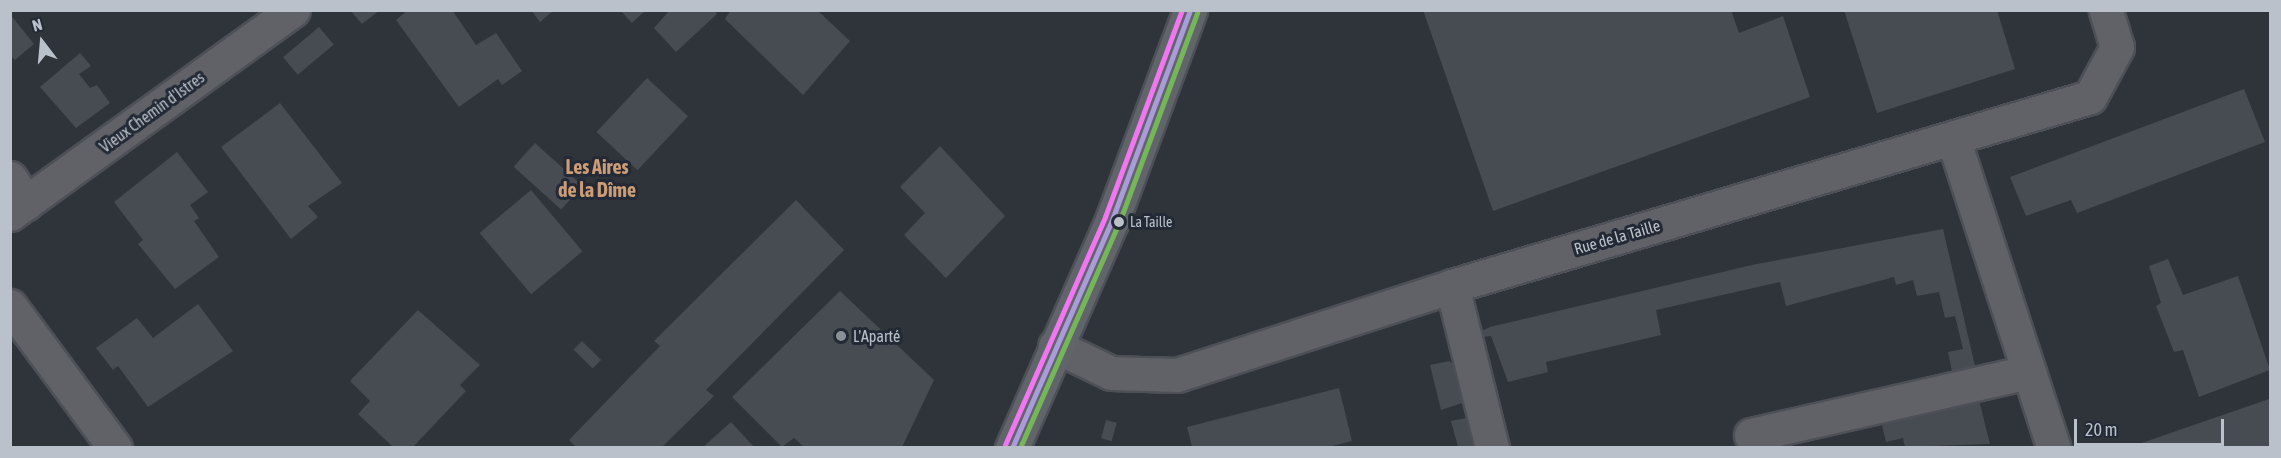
<!DOCTYPE html>
<html>
<head>
<meta charset="utf-8">
<style>
	body { margin:0 }
	#map { position:relative; width:2281px; height:458px; overflow:hidden; background:#2f343b; font-family:"Asap Condensed",sans-serif }
	div>[style] { position:absolute }
	[style*='--x'] { left:calc(var(--x)*1px); top:calc(var(--y)*1px); width:calc(var(--w)*1px); rotate:calc(var(--a)*1deg) }
	.building>* { inset:0; background:#474b52; transform-origin:0 0 }
	.roads { filter:drop-shadow(2px 0 #4d5056) drop-shadow(-2px 0 #4d5056) drop-shadow(0 2px #4d5056) drop-shadow(0 -2px #4d5056) }
	.street>* { height:33px; margin:-16.5px; padding:0 16.5px; transform-origin:16.5px; border-radius:16.5px; background:#606268 }
	.primary>* { height:33px; margin:-16.5px; padding:0 16.5px; transform-origin:16.5px; border-radius:16.5px; background:#61656b }
	.bus-1>* { height:4.5px; margin:-2.25px; padding:0 2.25px; transform-origin:2.25px; border-radius:2.25px; background:#a99cd8 }
	.bus-2>* { height:4.5px; margin:-2.25px; padding:0 2.25px; transform-origin:2.25px; border-radius:2.25px; background:#75b659 }
	.bus-3>* { height:4.5px; margin:-2.25px; padding:0 2.25px; transform-origin:2.25px; border-radius:2.25px; background:#f276f1 }
	.dots>* { width:16px; height:16px; translate:-50% -50%; box-sizing:border-box; border:3px solid #232a36; border-radius:50% }
	span { translate:-50% -50%; white-space:nowrap; text-align:center; line-height:1.15; -webkit-text-stroke:6px #232a36; paint-order:stroke }
	.bus-label { font-size:14px; color:#bbc1ca }
	.left { translate:0 -50%; text-align:left }
	.street-label { font-size:16px; color:#bbc1ca }
	.poi-label { font-size:16px; color:#bbc1ca }
	.quarter-label { font-size:20px; color:#cb9c75; font-weight:700 }
	.frame { position:absolute; inset:0; border:12px solid #bbc1ca; pointer-events:none }
	.north { position:absolute; left:12px; top:12px; width:60px; height:60px; -webkit-text-stroke:4px #232a36; paint-order:stroke; rotate:344deg; font-size:16px; font-weight:700; line-height:24px; text-align:center; color:#bbc1ca }
	.north::after { content:''; display:block; margin:auto; width:21px; height:27px; background:#bbc1ca; clip-path:polygon(50% 0,100% 100%,50% 72%,0 100%) }
	.scale { position:absolute; left:2074px; top:419px; width:150px; height:27px; box-sizing:border-box; border:3px solid #bbc1ca; border-top:0; padding-left:8px; font-size:18px; line-height:21px; white-space:nowrap; color:#bbc1ca; -webkit-text-stroke:4px #232a36; paint-order:stroke }
</style>
</head>
<body>
<div id="map">
	<div class="building">
		<div style="clip-path:polygon(350px 10px,380px 10px,362px 24px)"></div>
		<div style="clip-path:polygon(408px 10px,452px 10px,476px 45px,496px 33px,522px 71px,502px 85px,498px 79px,459px 107px,396px 20px)"></div>
		<div style="clip-path:polygon(531px 10px,554px 10px,540px 22px)"></div>
		<div style="clip-path:polygon(620px 10px,646px 10px,632px 23px)"></div>
		<div style="clip-path:polygon(670px 10px,714px 10px,717px 14px,676px 52px,654px 28px)"></div>
		<div style="clip-path:polygon(731px 10px,817px 10px,850px 41px,803px 95px,725px 19px)"></div>
		<div style="clip-path:polygon(1423px 10px,1731px 10px,1739px 33px,1783px 16px,1810px 97px,1493px 211px)"></div>
		<div style="clip-path:polygon(1844px 10px,1997px 10px,2015px 69px,1877px 113px)"></div>
		<div style="clip-path:polygon(10px 14px,34px 44px,15px 60px,10px 55px)"></div>
		<div style="left:319px;top:27px;width:23px;height:47px;rotate:50deg"></div>
		<div style="clip-path:polygon(80px 53px,91px 66px,79px 74px,90px 88px,97px 85px,110px 103px,76px 128px,40px 87px)"></div>
		<div style="left:647px;top:78px;width:56px;height:74px;rotate:43deg"></div>
		<div style="clip-path:polygon(2244px 89px,2265px 142px,2077px 213px,2071px 200px,2026px 216px,2010px 177px)"></div>
		<div style="clip-path:polygon(280px 103px,342px 183px,308px 206px,318px 217px,291px 239px,221px 147px)"></div>
		<div style="left:535px;top:143px;width:64px;height:32px;rotate:42deg"></div>
		<div style="clip-path:polygon(940px 146px,1005px 216px,946px 278px,904px 235px,925px 213px,900px 187px)"></div>
		<div style="clip-path:polygon(177px 152px,208px 192px,190px 205px,199px 218px,194px 221px,219px 257px,175px 289px,138px 244px,143px 240px,114px 202px)"></div>
		<div style="left:531px;top:190px;width:80px;height:67px;rotate:50deg"></div>
		<div style="clip-path:polygon(796px 200px,844px 250px,706px 390px,714px 396px,662px 447px,576px 447px,569px 440px,660px 346px,654px 341px)"></div>
		<div style="clip-path:polygon(1943px 229px,1976px 370px,1953px 376px,1948px 352px,1963px 349px,1955px 316px,1945px 318px,1939px 292px,1917px 296px,1913px 280px,1896px 285px,1894px 277px,1786px 306px,1780px 282px,1656px 310px,1661px 335px,1546px 362px,1548px 372px,1508px 382px,1491px 336px,1483px 337px,1482px 331px,1490px 327px,1752px 265px)"></div>
		<div style="clip-path:polygon(2168px 259px,2183px 295px,2238px 276px,2270px 370px,2199px 397px,2183px 350px,2174px 352px,2156px 306px,2161px 303px,2149px 266px)"></div>
		<div style="clip-path:polygon(840px 291px,934px 380px,902px 447px,804px 447px,794px 438px,782px 447px,732px 397px)"></div>
		<div style="clip-path:polygon(198px 304px,233px 351px,148px 407px,118px 366px,113px 370px,96px 348px,137px 318px,153px 338px)"></div>
		<div style="clip-path:polygon(418px 310px,480px 365px,460px 385px,466px 391px,413px 447px,393px 447px,358px 414px,370px 401px,350px 381px)"></div>
		<div style="left:582px;top:341px;width:27px;height:12px;rotate:45deg"></div>
		<div style="clip-path:polygon(1449px 361px,1456px 366px,1471px 400px,1441px 410px,1430px 365px)"></div>
		<div style="clip-path:polygon(1339px 388px,1352px 441px,1329px 447px,1192px 447px,1187px 427px)"></div>
		<div style="clip-path:polygon(2269px 399px,2270px 447px,2130px 447px)"></div>
		<div style="clip-path:polygon(1979px 400px,1990px 444px,1905px 447px,1903px 438px,1886px 442px,1882px 425px)"></div>
		<div style="clip-path:polygon(1476px 416px,1485px 447px,1458px 447px,1451px 421px)"></div>
		<div style="left:1106px;top:420px;width:11px;height:19px;rotate:15deg"></div>
		<div style="clip-path:polygon(731px 422px,754px 447px,703px 447px)"></div>
	</div>
	<div class="roads">
		<div class="street">
			<div style="--x:1953;--y:138;--w:326;--a:72"></div>
			<div style="--x:10;--y:178;--w:30;--a:57"></div>
			<div style="--x:10;--y:214;--w:349;--a:-35.8"></div>
			<div style="--x:1452;--y:286;--w:167;--a:76.1"></div>
			<div style="--x:10;--y:306;--w:177;--a:53.5"></div>
			<div style="--x:1055;--y:346;--w:62;--a:25.7"></div>
			<div style="--x:1111;--y:373;--w:66;--a:1.7"></div>
			<div style="--x:1177;--y:375;--w:289;--a:-17.9"></div>
			<div style="--x:1452;--y:286;--w:665;--a:-16.5"></div>
			<div style="--x:2090;--y:97;--w:57;--a:-61.6"></div>
			<div style="--x:2117;--y:47;--w:39;--a:-107"></div>
			<div style="--x:1751;--y:435;--w:285;--a:-12.8"></div>
		</div>
		<div class="primary">
			<div style="--x:1012;--y:448;--w:249;--a:-66.3"></div>
			<div style="--x:1112;--y:220;--w:224;--a:-69.6"></div>
		</div>
	</div>
	<div class="bus-1">
		<div style="--x:1012;--y:448;--w:249;--a:-66.3"></div>
		<div style="--x:1112;--y:220;--w:224;--a:-69.6"></div>
	</div>
	<div class="bus-2">
		<div style="--x:1020;--y:448;--w:246;--a:-66.3"></div>
		<div style="--x:1119;--y:223;--w:224;--a:-69.6"></div>
	</div>
	<div class="bus-3">
		<div style="--x:1005;--y:445;--w:249;--a:-66.3"></div>
		<div style="--x:1105;--y:217;--w:221;--a:-69.6"></div>
	</div>
	<div class="dots">
		<div style="left:1119px;top:222px;background:#bbc1ca"></div>
		<div style="left:841px;top:336px;background:#8a9098"></div>
	</div>
	<div class="bus-label">
		<span class="left" style="left:1130px;top:222px">La Taille</span>
	</div>
	<div class="street-label">
		<span style="left:152px;top:112px;rotate:-36deg">Vieux Chemin d'Istres</span>
		<span style="left:1617px;top:237px;rotate:-16deg">Rue de la Taille</span>
	</div>
	<div class="poi-label">
		<span class="left" style="left:853px;top:336px">L'Aparté</span>
	</div>
	<div class="quarter-label">
		<span style="left:597px;top:178px">Les Aires<br>de la Dîme</span>
	</div>
	<div class="frame"></div>
	<div class="north">N</div>
	<div class="scale">20 m</div>
</div>
</body>
</html>
